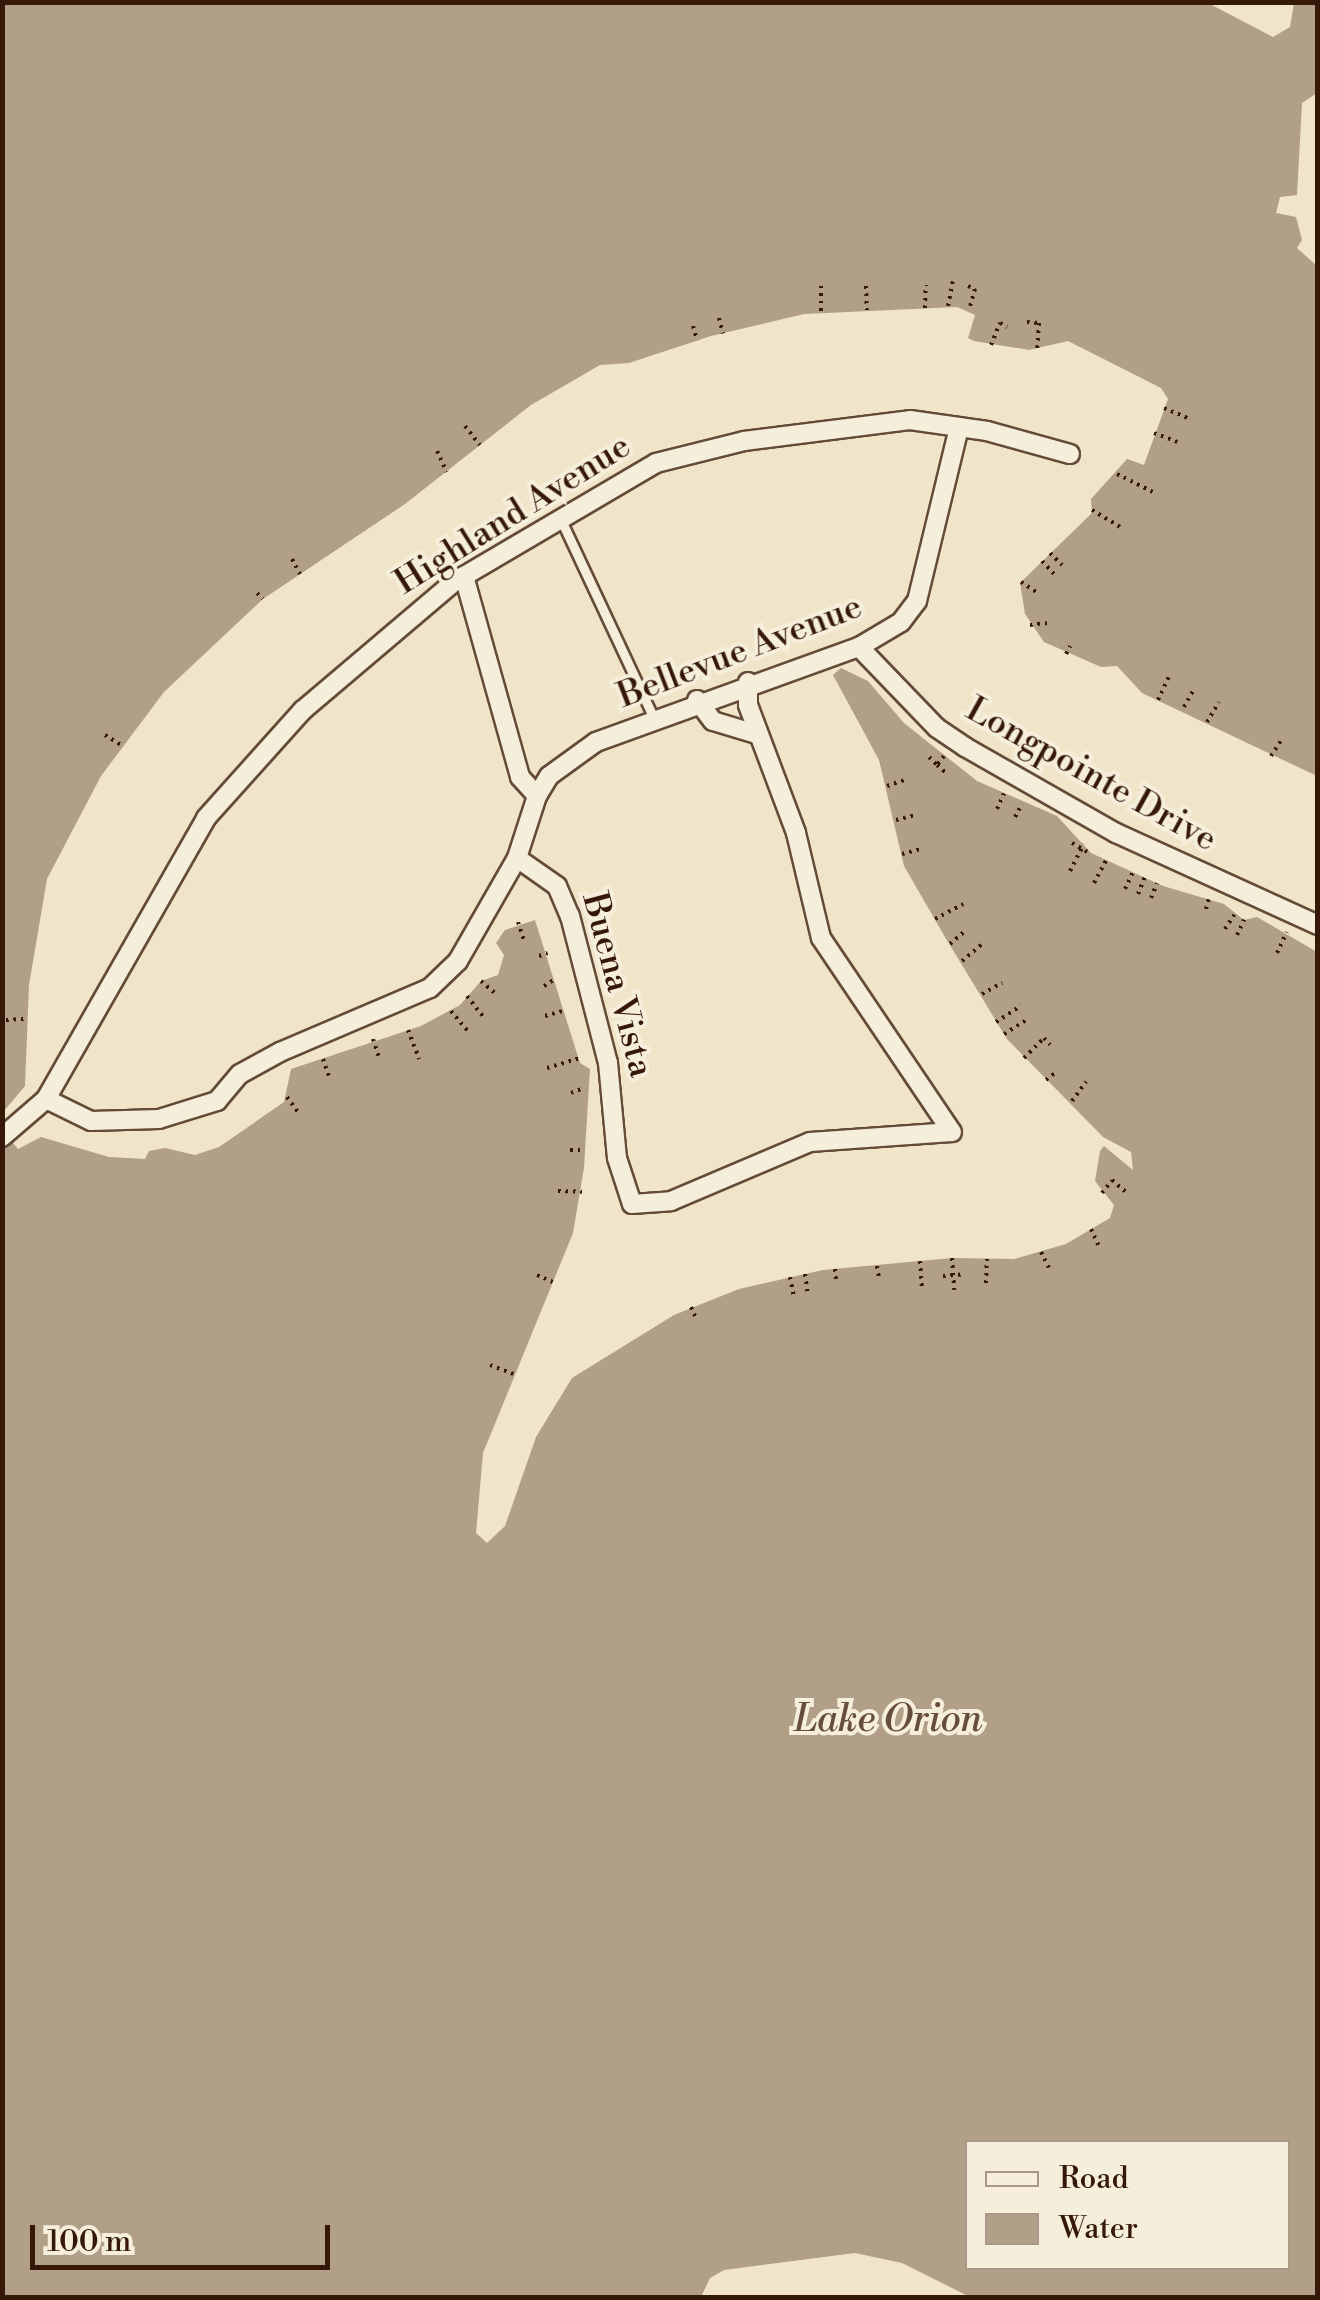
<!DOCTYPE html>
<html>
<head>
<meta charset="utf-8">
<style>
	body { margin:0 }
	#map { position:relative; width:1320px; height:2300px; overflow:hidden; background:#f0e5c8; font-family:"Libre Bodoni",serif }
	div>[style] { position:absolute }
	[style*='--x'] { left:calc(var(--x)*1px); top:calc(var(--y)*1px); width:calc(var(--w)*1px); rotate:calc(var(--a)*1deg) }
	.water>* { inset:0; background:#b19f87 }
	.path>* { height:4px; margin-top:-2px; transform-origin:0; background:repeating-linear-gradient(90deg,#361808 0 2.5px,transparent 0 7.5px) }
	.roads { filter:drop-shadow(2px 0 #644b38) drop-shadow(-2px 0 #644b38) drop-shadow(0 2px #644b38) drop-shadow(0 -2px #644b38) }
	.lane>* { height:9px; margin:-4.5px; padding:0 4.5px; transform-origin:4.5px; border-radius:4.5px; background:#f5eedb }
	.street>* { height:18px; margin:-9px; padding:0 9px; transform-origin:9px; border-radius:9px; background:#f5eedb }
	span { translate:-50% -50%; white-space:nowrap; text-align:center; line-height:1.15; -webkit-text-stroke:8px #f5eedb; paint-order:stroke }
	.street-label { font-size:35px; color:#361808 }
	.water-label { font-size:38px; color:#674e3b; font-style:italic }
	.frame { position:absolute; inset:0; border:5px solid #361808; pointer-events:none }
	.legend { position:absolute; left:965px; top:2140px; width:325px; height:130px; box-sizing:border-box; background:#f5eedb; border:2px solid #a99887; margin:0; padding:12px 18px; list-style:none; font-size:30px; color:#361808 }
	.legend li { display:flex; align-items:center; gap:20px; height:50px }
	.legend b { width:50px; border:2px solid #a99887 }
	.scale { position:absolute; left:30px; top:2225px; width:300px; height:45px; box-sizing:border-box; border:5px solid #361808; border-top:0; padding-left:12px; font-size:30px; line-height:35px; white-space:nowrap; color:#361808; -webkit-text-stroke:8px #f5eedb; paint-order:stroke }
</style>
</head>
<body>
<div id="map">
	<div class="water">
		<div style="clip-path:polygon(1208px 3px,1273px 37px,1290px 27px,1294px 3px,1317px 3px,1317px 93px,1302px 103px,1297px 195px,1280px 197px,1276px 213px,1296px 217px,1302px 240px,1297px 248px,1317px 266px,1317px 776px,1142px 693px,1117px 666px,1101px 667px,1044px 642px,1025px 614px,1020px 583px,1092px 513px,1091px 499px,1127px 459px,1144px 465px,1168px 399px,1161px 388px,1068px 341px,1029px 350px,974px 341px,968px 338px,975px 315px,957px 307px,804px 314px,711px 336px,629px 363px,600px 365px,531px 405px,405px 504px,263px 599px,164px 692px,101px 776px,47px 879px,29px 985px,25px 1086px,3px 1112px,3px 3px)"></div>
		<div style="clip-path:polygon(evenodd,841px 668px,868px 681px,904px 723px,977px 781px,1057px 816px,1091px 853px,1163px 886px,1224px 904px,1244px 920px,1257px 917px,1317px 952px,1317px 2297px,970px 2297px,902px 2263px,855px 2253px,724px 2270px,710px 2278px,701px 2297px,3px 2297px,2px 1130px,18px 1149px,41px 1137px,109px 1157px,145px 1159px,149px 1151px,165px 1148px,195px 1155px,219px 1147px,284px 1102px,291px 1069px,421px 1026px,460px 1005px,481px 981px,498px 975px,504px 955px,496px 943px,505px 930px,535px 920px,580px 1063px,590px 1069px,584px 1168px,573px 1233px,483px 1453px,476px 1533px,487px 1543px,505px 1526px,536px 1437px,572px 1378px,674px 1315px,739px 1289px,823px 1270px,952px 1258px,1014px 1259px,1066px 1244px,1110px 1218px,1114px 1205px,1095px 1181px,1100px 1151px,1104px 1146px,1133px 1170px,1131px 1152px,1103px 1137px,1007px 1039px,945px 937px,904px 866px,879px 760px,833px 675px,841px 668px,968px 2142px,1288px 2142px,1288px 2268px,968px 2268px,968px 2142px)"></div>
	</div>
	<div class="path">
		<div style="--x:821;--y:286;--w:26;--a:90"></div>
		<div style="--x:866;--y:286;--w:24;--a:88"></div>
		<div style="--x:968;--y:286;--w:8;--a:23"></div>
		<div style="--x:975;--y:289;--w:22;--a:106"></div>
		<div style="--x:948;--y:306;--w:25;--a:-79"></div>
		<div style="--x:925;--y:308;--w:23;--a:-88"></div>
		<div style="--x:719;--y:318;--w:16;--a:76"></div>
		<div style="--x:1027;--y:322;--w:12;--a:5"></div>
		<div style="--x:1039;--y:323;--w:26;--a:94"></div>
		<div style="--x:693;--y:326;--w:15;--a:74"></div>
		<div style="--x:991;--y:345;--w:24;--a:-68"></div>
		<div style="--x:1000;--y:323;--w:8;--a:30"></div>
		<div style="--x:1164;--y:408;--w:26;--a:23"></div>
		<div style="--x:465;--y:426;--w:24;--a:52"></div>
		<div style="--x:1154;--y:433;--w:25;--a:21"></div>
		<div style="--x:437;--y:451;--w:23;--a:65"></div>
		<div style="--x:1117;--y:474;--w:40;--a:26.6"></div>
		<div style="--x:1092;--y:510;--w:33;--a:31"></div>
		<div style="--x:1050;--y:553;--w:17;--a:45"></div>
		<div style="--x:292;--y:559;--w:17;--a:62"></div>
		<div style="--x:1042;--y:561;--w:21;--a:47"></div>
		<div style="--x:1021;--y:582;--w:20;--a:33"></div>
		<div style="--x:257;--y:593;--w:8;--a:45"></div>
		<div style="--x:1030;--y:625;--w:17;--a:-7"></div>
		<div style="--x:1066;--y:654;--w:9;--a:-63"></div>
		<div style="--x:1158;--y:700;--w:26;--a:-65"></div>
		<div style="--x:1184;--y:707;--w:21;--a:-61"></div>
		<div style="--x:1207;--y:722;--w:23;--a:-59"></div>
		<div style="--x:105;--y:735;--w:22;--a:32"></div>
		<div style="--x:944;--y:756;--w:11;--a:128"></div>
		<div style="--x:937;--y:765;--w:11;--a:41"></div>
		<div style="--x:1271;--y:756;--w:20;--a:-57"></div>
		<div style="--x:929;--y:757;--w:11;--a:45"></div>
		<div style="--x:887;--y:786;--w:18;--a:-19"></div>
		<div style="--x:997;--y:809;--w:17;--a:-66"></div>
		<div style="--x:1015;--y:817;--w:15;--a:-62"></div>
		<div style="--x:896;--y:820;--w:21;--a:-14"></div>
		<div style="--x:1072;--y:843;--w:22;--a:30"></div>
		<div style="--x:902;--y:854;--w:20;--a:-15"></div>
		<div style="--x:1070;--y:871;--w:30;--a:-63"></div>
		<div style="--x:1094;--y:883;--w:26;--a:-62"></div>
		<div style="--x:1125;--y:889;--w:19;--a:-65"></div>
		<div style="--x:1138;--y:894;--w:18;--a:-68"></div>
		<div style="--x:1151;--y:898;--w:16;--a:-68"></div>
		<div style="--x:1206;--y:909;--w:11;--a:-75"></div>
		<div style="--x:935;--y:919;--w:32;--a:-28"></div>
		<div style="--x:518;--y:922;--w:19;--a:72"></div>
		<div style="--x:1225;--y:929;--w:17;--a:-57"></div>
		<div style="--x:1237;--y:935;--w:17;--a:-65"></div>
		<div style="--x:950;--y:944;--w:20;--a:-41"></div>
		<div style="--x:1277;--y:953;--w:23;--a:-65"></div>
		<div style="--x:539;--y:956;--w:9;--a:-18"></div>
		<div style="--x:962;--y:961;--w:26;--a:-40"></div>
		<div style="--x:481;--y:981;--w:20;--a:41"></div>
		<div style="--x:544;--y:986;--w:13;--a:-32"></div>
		<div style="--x:982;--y:994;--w:23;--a:-29"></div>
		<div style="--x:467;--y:996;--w:28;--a:52"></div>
		<div style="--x:451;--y:1011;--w:26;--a:50"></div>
		<div style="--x:545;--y:1016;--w:22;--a:-16"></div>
		<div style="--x:6;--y:1020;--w:22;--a:-3"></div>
		<div style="--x:996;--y:1022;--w:30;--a:-33"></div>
		<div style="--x:408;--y:1030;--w:31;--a:69"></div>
		<div style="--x:1004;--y:1034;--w:28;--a:-32"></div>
		<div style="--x:373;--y:1039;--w:22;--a:72"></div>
		<div style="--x:1024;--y:1058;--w:28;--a:-45"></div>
		<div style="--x:1044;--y:1038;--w:9;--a:49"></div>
		<div style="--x:323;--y:1059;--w:21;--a:71"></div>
		<div style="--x:547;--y:1068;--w:34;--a:-17"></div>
		<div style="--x:1046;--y:1080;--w:11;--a:-38"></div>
		<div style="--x:571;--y:1093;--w:14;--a:-21"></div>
		<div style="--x:287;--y:1097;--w:22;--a:54"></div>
		<div style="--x:1072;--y:1101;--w:24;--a:-54"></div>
		<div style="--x:570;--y:1150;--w:11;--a:0"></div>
		<div style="--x:558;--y:1191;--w:24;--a:2"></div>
		<div style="--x:1102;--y:1193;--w:16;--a:-52"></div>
		<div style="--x:1112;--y:1180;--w:20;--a:41"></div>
		<div style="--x:1091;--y:1229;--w:21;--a:65"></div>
		<div style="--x:1041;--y:1252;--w:18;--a:63"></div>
		<div style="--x:952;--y:1258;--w:32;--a:86"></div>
		<div style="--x:920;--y:1261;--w:29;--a:86"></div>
		<div style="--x:877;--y:1266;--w:13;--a:81"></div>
		<div style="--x:835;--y:1269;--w:12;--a:85"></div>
		<div style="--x:805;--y:1274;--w:22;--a:82"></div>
		<div style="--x:537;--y:1275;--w:17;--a:24"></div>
		<div style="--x:943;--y:1276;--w:21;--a:-5"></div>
		<div style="--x:790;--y:1277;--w:21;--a:79"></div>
		<div style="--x:986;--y:1283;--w:24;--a:-88"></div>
		<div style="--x:691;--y:1307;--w:10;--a:66"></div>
		<div style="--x:490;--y:1365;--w:25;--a:21"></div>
	</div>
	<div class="roads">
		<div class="lane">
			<div style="--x:561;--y:520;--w:217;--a:64.9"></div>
		</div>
		<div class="street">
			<div style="--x:464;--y:576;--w:209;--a:74.4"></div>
			<div style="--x:520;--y:777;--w:25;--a:48"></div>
			<div style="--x:537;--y:796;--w:65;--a:107.9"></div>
			<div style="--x:517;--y:858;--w:49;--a:35"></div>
			<div style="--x:557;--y:886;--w:33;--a:67"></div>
			<div style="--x:570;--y:916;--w:152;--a:75.5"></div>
			<div style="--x:608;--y:1063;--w:95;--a:84.6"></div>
			<div style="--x:617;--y:1158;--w:48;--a:71.9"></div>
			<div style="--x:632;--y:1204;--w:39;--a:-4"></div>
			<div style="--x:671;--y:1201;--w:151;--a:-23"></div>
			<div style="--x:810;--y:1142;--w:142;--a:-4"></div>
			<div style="--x:859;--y:647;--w:112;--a:46.1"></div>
			<div style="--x:937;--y:728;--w:34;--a:34"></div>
			<div style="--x:965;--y:747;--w:174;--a:29.7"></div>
			<div style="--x:1116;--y:833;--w:222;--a:24.5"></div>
			<div style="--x:748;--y:682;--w:23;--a:90"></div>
			<div style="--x:748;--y:705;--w:137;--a:69.4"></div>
			<div style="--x:796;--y:833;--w:108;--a:76.6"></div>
			<div style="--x:821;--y:938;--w:234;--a:56"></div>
			<div style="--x:697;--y:700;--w:26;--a:53"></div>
			<div style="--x:713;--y:721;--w:45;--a:16.8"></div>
			<div style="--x:537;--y:796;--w:23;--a:-59"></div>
			<div style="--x:549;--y:776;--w:58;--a:-35.9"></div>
			<div style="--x:596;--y:742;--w:280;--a:-19.9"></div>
			<div style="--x:859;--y:647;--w:49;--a:-30.8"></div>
			<div style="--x:901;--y:622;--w:26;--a:-53"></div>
			<div style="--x:917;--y:601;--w:179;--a:-76.4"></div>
			<div style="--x:46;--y:1099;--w:50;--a:26.1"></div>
			<div style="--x:91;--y:1121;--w:68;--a:-1.7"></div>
			<div style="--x:159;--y:1119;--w:61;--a:-17.2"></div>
			<div style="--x:217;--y:1101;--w:35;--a:-50"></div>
			<div style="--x:240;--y:1074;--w:46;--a:-28.8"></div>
			<div style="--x:280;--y:1052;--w:163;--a:-23.1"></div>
			<div style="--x:430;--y:988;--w:39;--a:-44"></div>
			<div style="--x:458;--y:961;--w:119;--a:-60.2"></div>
			<div style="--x:2;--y:1137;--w:58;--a:-40.8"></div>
			<div style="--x:46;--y:1099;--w:323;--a:-60.3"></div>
			<div style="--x:206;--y:818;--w:145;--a:-48.1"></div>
			<div style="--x:303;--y:710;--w:198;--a:-40.3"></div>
			<div style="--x:454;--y:582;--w:234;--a:-30.5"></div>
			<div style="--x:656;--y:463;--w:91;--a:-14"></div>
			<div style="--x:744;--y:441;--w:167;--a:-7.2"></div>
			<div style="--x:910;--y:420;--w:78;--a:8.1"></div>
			<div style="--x:987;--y:431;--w:86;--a:15.5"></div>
		</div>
	</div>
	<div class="street-label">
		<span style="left:513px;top:515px;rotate:-32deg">Highland Avenue</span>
		<span style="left:740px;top:652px;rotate:-21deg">Bellevue Avenue</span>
		<span style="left:1091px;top:775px;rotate:29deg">Longpointe Drive</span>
		<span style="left:617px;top:985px;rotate:75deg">Buena Vista</span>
	</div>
	<div class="water-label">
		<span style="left:888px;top:1720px">Lake Orion</span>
	</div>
	<div class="frame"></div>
	<ul class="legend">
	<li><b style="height:12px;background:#f5eedb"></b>Road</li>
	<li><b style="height:28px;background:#b19f87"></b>Water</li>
	</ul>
	<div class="scale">100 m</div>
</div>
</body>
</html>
